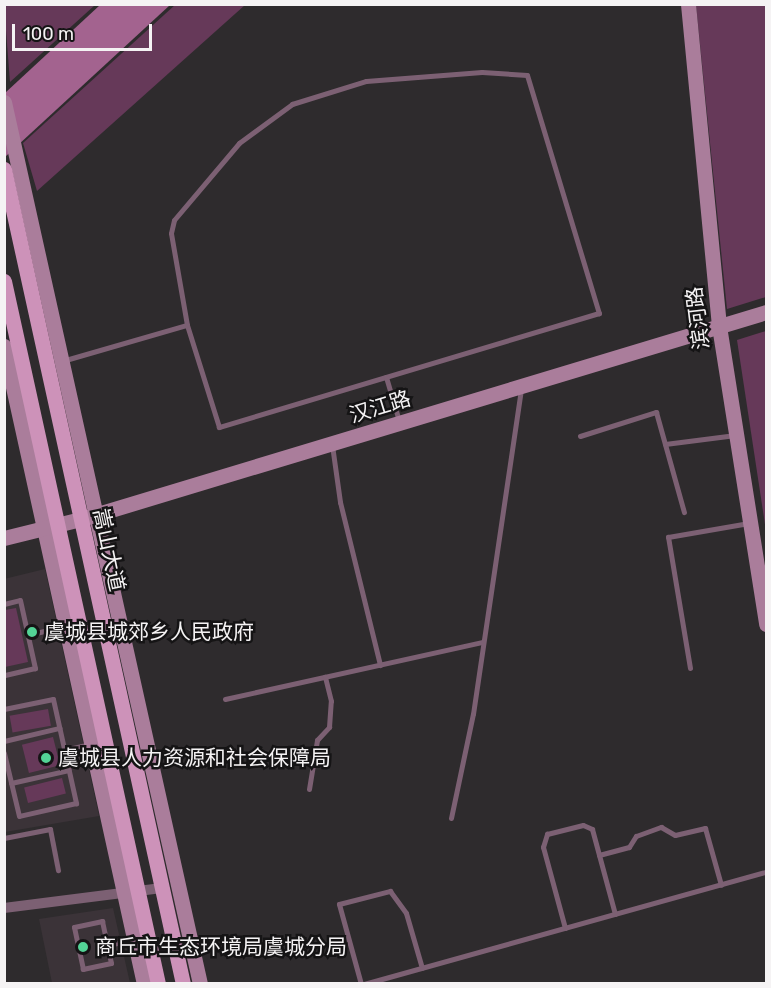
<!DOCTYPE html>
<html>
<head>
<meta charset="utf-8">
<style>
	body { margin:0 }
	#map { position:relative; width:771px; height:988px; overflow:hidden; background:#2e2b2d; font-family:Rubik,"Noto Sans SC",sans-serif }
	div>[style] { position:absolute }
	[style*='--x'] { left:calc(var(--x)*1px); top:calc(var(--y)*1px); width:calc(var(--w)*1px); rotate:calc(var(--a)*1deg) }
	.built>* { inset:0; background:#3b3338 }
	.green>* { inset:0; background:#663959; transform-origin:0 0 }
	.water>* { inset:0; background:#a3638f }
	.lane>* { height:5px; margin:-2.5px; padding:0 2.5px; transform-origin:2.5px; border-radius:2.5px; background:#7c6073 }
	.street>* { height:10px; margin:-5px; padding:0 5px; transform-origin:5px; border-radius:5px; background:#7c6073 }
	.secondary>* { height:15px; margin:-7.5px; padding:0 7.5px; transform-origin:7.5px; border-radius:7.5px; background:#aa7d9b }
	.primary>* { height:15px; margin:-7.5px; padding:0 7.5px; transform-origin:7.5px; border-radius:7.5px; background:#cd92b9 }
	.dots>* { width:16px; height:16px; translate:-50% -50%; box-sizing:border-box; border:3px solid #151415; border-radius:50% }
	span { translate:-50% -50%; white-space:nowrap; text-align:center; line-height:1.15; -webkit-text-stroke:5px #151415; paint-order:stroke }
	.street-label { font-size:21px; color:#f5f3f4 }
	.poi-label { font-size:21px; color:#f5f3f4 }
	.left { translate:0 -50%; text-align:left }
	.frame { position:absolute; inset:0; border:6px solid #f5f3f4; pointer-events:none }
	.scale { position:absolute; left:12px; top:24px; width:140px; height:27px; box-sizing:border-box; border:3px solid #f5f3f4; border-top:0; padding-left:8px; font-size:18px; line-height:21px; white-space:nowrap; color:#f5f3f4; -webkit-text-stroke:4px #151415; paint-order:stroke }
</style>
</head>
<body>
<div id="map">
	<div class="built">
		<div style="clip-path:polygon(45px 569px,99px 816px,5px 832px,4px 579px)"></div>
		<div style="clip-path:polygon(113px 908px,130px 983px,52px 983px,39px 919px)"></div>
	</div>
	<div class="green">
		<div style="clip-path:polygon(4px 5px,5px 4px,95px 5px,10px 82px)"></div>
		<div style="clip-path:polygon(175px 5px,245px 5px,37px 191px,23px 143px)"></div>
		<div style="clip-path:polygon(696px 5px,766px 5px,766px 297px,727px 309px)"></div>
		<div style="clip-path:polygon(766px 331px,766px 531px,737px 340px)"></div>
		<div style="clip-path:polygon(16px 608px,28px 662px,5px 667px,5px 610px)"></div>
		<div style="left:48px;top:709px;width:17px;height:39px;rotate:80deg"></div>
		<div style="left:53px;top:737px;width:29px;height:32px;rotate:76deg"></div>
		<div style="left:62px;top:778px;width:16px;height:39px;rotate:76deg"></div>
	</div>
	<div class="water">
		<div style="clip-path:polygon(100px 5px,170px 5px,5px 157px,5px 93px)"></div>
	</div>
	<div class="lane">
		<div style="--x:482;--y:72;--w:45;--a:3.8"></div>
		<div style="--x:527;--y:75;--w:249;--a:73.2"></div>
		<div style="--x:599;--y:313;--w:397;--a:163.3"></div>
		<div style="--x:219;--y:427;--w:107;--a:-107.4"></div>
		<div style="--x:187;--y:325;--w:93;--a:-99.9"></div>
		<div style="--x:171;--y:233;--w:13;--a:-77"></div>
		<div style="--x:174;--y:220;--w:101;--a:-49.8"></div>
		<div style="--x:239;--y:143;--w:66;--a:-36.3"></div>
		<div style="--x:292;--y:104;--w:77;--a:-17.3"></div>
		<div style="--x:366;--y:81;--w:116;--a:-4.4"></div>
		<div style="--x:62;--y:361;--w:130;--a:-16.1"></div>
		<div style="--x:386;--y:377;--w:46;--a:73.5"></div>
		<div style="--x:580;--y:436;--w:80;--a:-17.5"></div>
		<div style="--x:656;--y:412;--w:104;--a:74.4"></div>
		<div style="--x:665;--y:444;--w:71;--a:-7.3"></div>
		<div style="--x:332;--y:445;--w:58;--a:82"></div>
		<div style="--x:340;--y:502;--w:168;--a:76.2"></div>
		<div style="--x:4;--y:604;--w:16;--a:-14"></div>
		<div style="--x:20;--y:600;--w:70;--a:77.6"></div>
		<div style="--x:35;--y:668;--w:32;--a:167"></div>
		<div style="--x:28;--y:635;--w:37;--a:-14"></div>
		<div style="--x:690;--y:668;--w:133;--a:-99.5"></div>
		<div style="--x:668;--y:537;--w:82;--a:-9.8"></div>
		<div style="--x:225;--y:699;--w:264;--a:-12.5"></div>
		<div style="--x:4;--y:709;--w:50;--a:-11.5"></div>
		<div style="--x:53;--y:699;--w:107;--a:77.5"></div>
		<div style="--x:76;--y:803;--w:58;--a:167.2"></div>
		<div style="--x:19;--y:816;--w:65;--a:-103.4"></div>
		<div style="--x:4;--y:741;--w:57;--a:-13.3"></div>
		<div style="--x:64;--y:750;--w:26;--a:-13"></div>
		<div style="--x:11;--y:783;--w:59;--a:-12.6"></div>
		<div style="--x:309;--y:789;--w:50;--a:-80.7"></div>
		<div style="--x:317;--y:740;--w:18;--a:-47"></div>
		<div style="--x:329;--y:727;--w:26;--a:-86"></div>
		<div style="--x:331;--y:701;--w:25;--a:-104"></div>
		<div style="--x:451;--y:818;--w:106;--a:-78.1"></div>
		<div style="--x:473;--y:714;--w:330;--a:-81.6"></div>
		<div style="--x:4;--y:838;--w:47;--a:-11.1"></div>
		<div style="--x:50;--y:829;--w:42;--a:79"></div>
		<div style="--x:599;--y:855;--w:31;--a:-15"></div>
		<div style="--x:629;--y:847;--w:13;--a:-58"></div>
		<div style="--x:636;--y:836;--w:27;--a:-20"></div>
		<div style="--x:661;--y:827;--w:16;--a:30"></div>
		<div style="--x:675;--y:835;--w:31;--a:-13"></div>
		<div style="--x:705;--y:828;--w:59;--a:74.3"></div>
		<div style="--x:102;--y:921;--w:43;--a:77.9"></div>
		<div style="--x:111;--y:963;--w:29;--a:168"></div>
		<div style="--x:83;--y:969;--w:43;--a:-102.1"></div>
		<div style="--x:74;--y:927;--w:29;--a:-12"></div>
		<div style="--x:565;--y:928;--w:84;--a:-105.2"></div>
		<div style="--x:543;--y:847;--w:14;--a:-73"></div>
		<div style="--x:547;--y:834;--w:37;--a:-14"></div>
		<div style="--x:583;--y:825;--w:10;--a:24"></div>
		<div style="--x:592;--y:829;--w:88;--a:74.9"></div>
		<div style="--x:107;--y:945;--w:25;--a:-11"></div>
		<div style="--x:361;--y:984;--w:83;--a:-105.4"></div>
		<div style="--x:339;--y:904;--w:53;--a:-14.3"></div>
		<div style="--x:390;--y:891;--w:27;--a:54"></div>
		<div style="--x:406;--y:913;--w:57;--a:73.8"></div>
		<div style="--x:364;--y:984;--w:417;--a:-15.6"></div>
	</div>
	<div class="street">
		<div style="--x:4;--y:908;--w:159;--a:-7.2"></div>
	</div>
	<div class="secondary">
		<div style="--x:688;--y:4;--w:323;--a:84.5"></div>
		<div style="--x:719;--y:326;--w:302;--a:81"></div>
		<div style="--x:4;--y:102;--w:904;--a:77.47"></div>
		<div style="--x:4;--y:346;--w:653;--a:77.62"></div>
		<div style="--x:4;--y:538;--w:79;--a:-13.9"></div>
		<div style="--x:81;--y:519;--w:716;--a:-16.81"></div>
	</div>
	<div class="primary">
		<div style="--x:4;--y:169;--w:834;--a:77.61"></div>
		<div style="--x:4;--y:281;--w:720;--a:77.64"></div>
	</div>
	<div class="dots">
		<div style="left:32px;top:632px;background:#53d396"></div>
		<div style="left:46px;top:758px;background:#53d396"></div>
		<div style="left:83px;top:947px;background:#53d396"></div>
	</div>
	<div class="street-label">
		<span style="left:698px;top:318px;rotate:-97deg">滨河路</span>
		<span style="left:380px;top:407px;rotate:-17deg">汉江路</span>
		<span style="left:109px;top:550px;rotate:78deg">嵩山大道</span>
	</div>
	<div class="poi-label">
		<span class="left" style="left:44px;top:632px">虞城县城郊乡人民政府</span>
		<span class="left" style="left:58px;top:758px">虞城县人力资源和社会保障局</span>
		<span class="left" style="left:95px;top:947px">商丘市生态环境局虞城分局</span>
	</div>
	<div class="frame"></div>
	<div class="scale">100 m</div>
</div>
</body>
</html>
